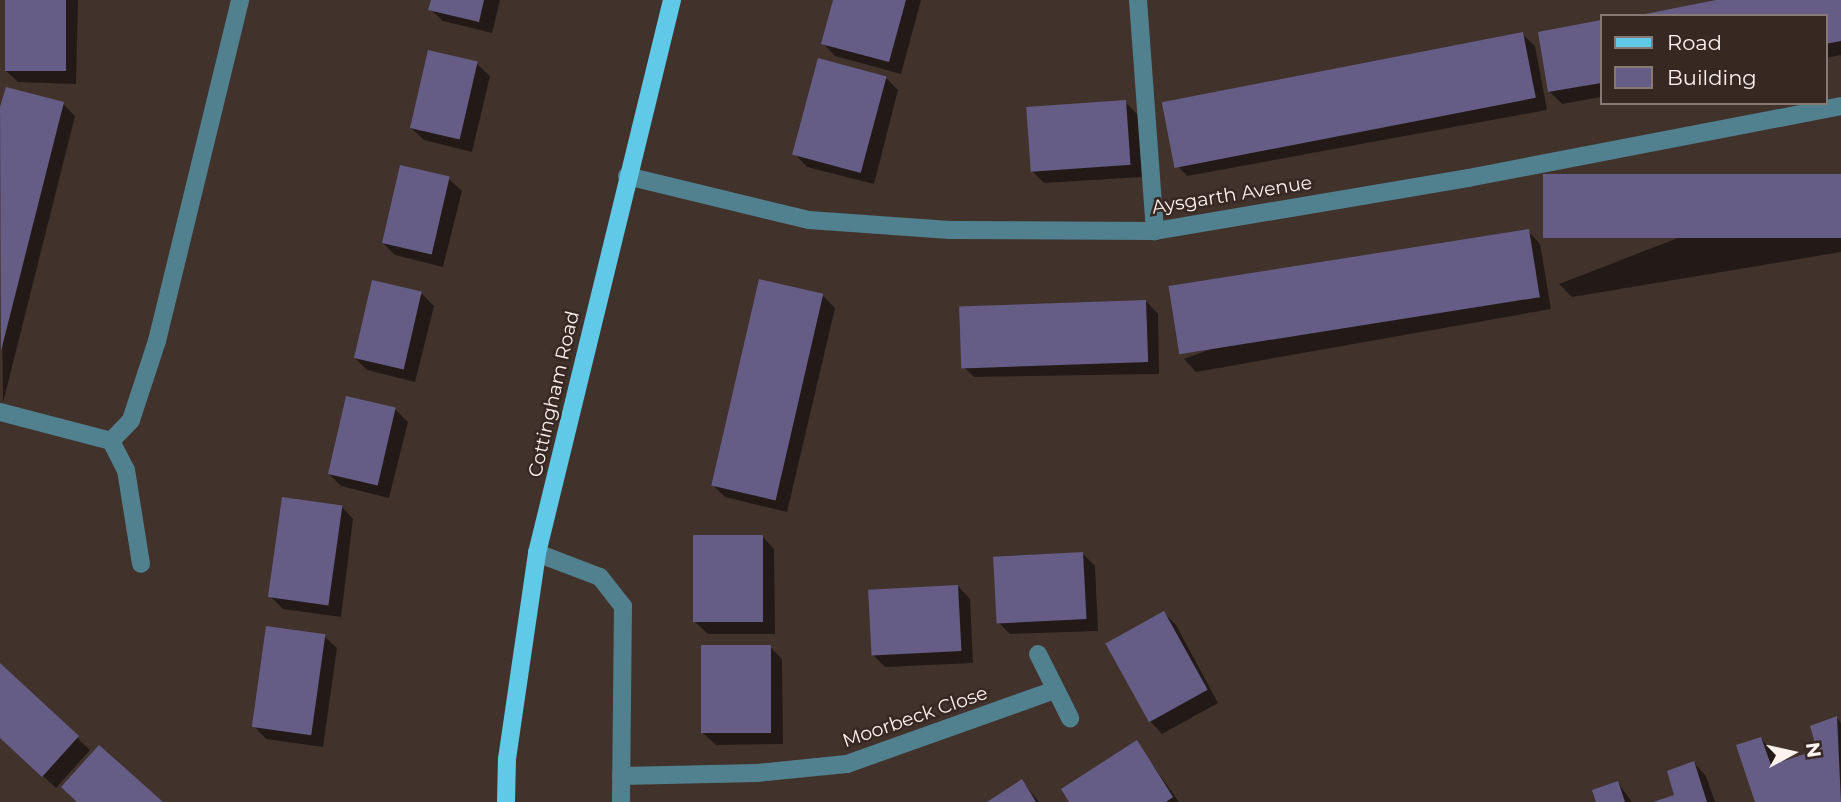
<!DOCTYPE html>
<html>
<head>
<meta charset="utf-8">
<style>
	body { margin:0 }
	#map { position:relative; width:1841px; height:802px; overflow:hidden; background:#42322c; font-family:Montserrat,sans-serif }
	div>[style] { position:absolute }
	[style*='--x'] { left:calc(var(--x)*1px); top:calc(var(--y)*1px); width:calc(var(--w)*1px); rotate:calc(var(--a)*1deg) }
	.shadow>* { inset:0; background:#0007 }
	.building>* { inset:0; background:#655d86; transform-origin:0 0 }
	.minor>* { height:18px; margin:-9px; padding:0 9px; transform-origin:9px; border-radius:9px; background:#51808f }
	.major>* { height:18px; margin:-9px; padding:0 9px; transform-origin:9px; border-radius:9px; background:#5fc9e7 }
	span { translate:-50% -50%; white-space:nowrap; text-align:center; line-height:1.15; -webkit-text-stroke:5px #382822; paint-order:stroke }
	.street-label { font-size:19px; color:#fdf2ee }
	.legend { position:absolute; left:1600px; top:14px; width:228px; height:91px; box-sizing:border-box; background:#382822; border:2px solid #877974; margin:0; padding:9px 12px; list-style:none; font-size:21px; color:#fdf2ee }
	.legend li { display:flex; align-items:center; gap:14px; height:35px }
	.legend b { width:35px; border:2px solid #877974 }
	.north { position:absolute; left:1757px; top:718px; width:70px; height:70px; -webkit-text-stroke:5px #382822; paint-order:stroke; rotate:82deg; font-size:19px; font-weight:700; line-height:28px; text-align:center; color:#fdf2ee }
	.north::after { content:''; display:block; margin:auto; width:24px; height:32px; background:#fdf2ee; clip-path:polygon(50% 0,100% 100%,50% 72%,0 100%) }
</style>
</head>
<body>
<div id="map">
	<div class="shadow">
		<div style="clip-path:polygon(7px 0,78px 0,76px 84px,18px 82px,5px 70px)"></div>
		<div style="clip-path:polygon(433px 0,500px 0,492px 33px,443px 21px,430px 9px)"></div>
		<div style="clip-path:polygon(834px 0,921px 0,901px 74px,835px 56px,823px 43px)"></div>
		<div style="clip-path:polygon(1727px 0,1841px 0,1841px 55px,1825px 58px,1825px 16px)"></div>
		<div style="clip-path:polygon(1601px 22px,1601px 97px,1562px 104px,1550px 92px,1540px 33px)"></div>
		<div style="clip-path:polygon(1522px 34px,1535px 46px,1547px 110px,1187px 176px,1175px 163px)"></div>
		<div style="clip-path:polygon(477px 64px,490px 76px,472px 152px,424px 140px,411px 128px)"></div>
		<div style="clip-path:polygon(886px 78px,898px 90px,874px 184px,807px 167px,795px 154px)"></div>
		<div style="clip-path:polygon(7px 89px,63px 104px,75px 116px,3px 403px,0 114px)"></div>
		<div style="clip-path:polygon(1125px 102px,1138px 115px,1142px 177px,1044px 183px,1032px 171px)"></div>
		<div style="clip-path:polygon(1841px 175px,1841px 252px,1572px 297px,1559px 284px)"></div>
		<div style="clip-path:polygon(449px 179px,462px 191px,443px 267px,395px 255px,383px 243px)"></div>
		<div style="clip-path:polygon(1528px 231px,1540px 244px,1551px 309px,1196px 372px,1184px 359px)"></div>
		<div style="clip-path:polygon(422px 294px,434px 306px,415px 382px,367px 370px,355px 358px)"></div>
		<div style="clip-path:polygon(822px 295px,835px 308px,787px 512px,725px 497px,713px 485px)"></div>
		<div style="clip-path:polygon(1146px 301px,1158px 314px,1159px 374px,974px 377px,961px 364px)"></div>
		<div style="clip-path:polygon(395px 409px,408px 422px,389px 498px,341px 486px,328px 473px)"></div>
		<div style="clip-path:polygon(341px 506px,353px 519px,341px 617px,283px 609px,271px 597px)"></div>
		<div style="clip-path:polygon(762px 536px,774px 549px,775px 634px,708px 634px,695px 622px)"></div>
		<div style="clip-path:polygon(1083px 554px,1095px 566px,1098px 631px,1010px 634px,998px 622px)"></div>
		<div style="clip-path:polygon(958px 586px,970px 599px,973px 663px,885px 667px,872px 654px)"></div>
		<div style="clip-path:polygon(1164px 613px,1176px 625px,1218px 703px,1162px 734px,1150px 721px,1107px 643px)"></div>
		<div style="clip-path:polygon(324px 636px,337px 648px,323px 747px,266px 739px,254px 726px)"></div>
		<div style="clip-path:polygon(770px 647px,782px 659px,783px 744px,716px 745px,703px 733px)"></div>
		<div style="clip-path:polygon(0 665px,90px 750px,56px 788px,0 736px)"></div>
		<div style="clip-path:polygon(1837px 718px,1841px 723px,1841px 802px,1756px 802px,1761px 739px,1773px 751px,1778px 765px,1820px 751px)"></div>
		<div style="clip-path:polygon(1137px 743px,1179px 802px,1071px 802px)"></div>
		<div style="clip-path:polygon(1694px 763px,1706px 776px,1715px 802px,1657px 802px,1676px 796px)"></div>
		<div style="clip-path:polygon(1022px 781px,1039px 802px,989px 802px)"></div>
		<div style="clip-path:polygon(1618px 783px,1632px 802px,1598px 802px)"></div>
	</div>
	<div class="building">
		<div style="left:5px;top:0;width:61px;height:71px"></div>
		<div style="clip-path:polygon(431px 0,484px 0,479px 22px,428px 10px)"></div>
		<div style="clip-path:polygon(833px 0,906px 0,889px 62px,821px 44px)"></div>
		<div style="clip-path:polygon(1716px 0,1841px 0,1841px 41px,1825px 44px,1825px 16px,1635px 16px)"></div>
		<div style="clip-path:polygon(1601px 20px,1601px 83px,1548px 92px,1538px 32px)"></div>
		<div style="left:1523px;top:32px;width:67px;height:368px;rotate:79deg"></div>
		<div style="left:428px;top:50px;width:51px;height:80px;rotate:13deg"></div>
		<div style="left:818px;top:58px;width:71px;height:100px;rotate:15deg"></div>
		<div style="clip-path:polygon(6px 87px,64px 102px,1px 351px,0 107px)"></div>
		<div style="left:1126px;top:100px;width:65px;height:100px;rotate:86deg"></div>
		<div style="left:400px;top:165px;width:51px;height:80px;rotate:13deg"></div>
		<div style="left:1841px;top:174px;width:64px;height:298px;rotate:90deg"></div>
		<div style="left:1529px;top:229px;width:69px;height:365px;rotate:81deg"></div>
		<div style="left:759px;top:279px;width:66px;height:212px;rotate:13deg"></div>
		<div style="left:372px;top:280px;width:51px;height:80px;rotate:13deg"></div>
		<div style="left:1146px;top:300px;width:62px;height:187px;rotate:88deg"></div>
		<div style="left:346px;top:396px;width:51px;height:80px;rotate:13deg"></div>
		<div style="left:282px;top:497px;width:61px;height:101px;rotate:8deg"></div>
		<div style="left:693px;top:535px;width:70px;height:87px"></div>
		<div style="left:1083px;top:552px;width:67px;height:90px;rotate:87deg"></div>
		<div style="left:958px;top:585px;width:66px;height:90px;rotate:87deg"></div>
		<div style="left:1164px;top:611px;width:90px;height:67px;rotate:61deg"></div>
		<div style="left:266px;top:626px;width:60px;height:102px;rotate:8deg"></div>
		<div style="left:771px;top:645px;width:88px;height:70px;rotate:90deg"></div>
		<div style="clip-path:polygon(0 663px,79px 736px,42px 777px,0 738px)"></div>
		<div style="clip-path:polygon(1837px 716px,1841px 802px,1755px 802px,1736px 745px,1761px 737px,1771px 765px,1817px 750px,1810px 726px)"></div>
		<div style="clip-path:polygon(1137px 740px,1173px 797px,1166px 802px,1069px 802px,1061px 789px)"></div>
		<div style="clip-path:polygon(99px 745px,134px 776px,163px 802px,77px 802px,61px 787px)"></div>
		<div style="clip-path:polygon(1694px 761px,1707px 802px,1653px 802px,1674px 795px,1667px 771px)"></div>
		<div style="clip-path:polygon(1022px 779px,1036px 802px,987px 802px)"></div>
		<div style="clip-path:polygon(1618px 781px,1625px 802px,1596px 802px,1592px 790px)"></div>
	</div>
	<div class="minor">
		<div style="--x:1138;--y:0;--w:232;--a:85.8"></div>
		<div style="--x:627;--y:176;--w:187;--a:13.6"></div>
		<div style="--x:809;--y:220;--w:141;--a:4.1"></div>
		<div style="--x:950;--y:230;--w:205;--a:0.3"></div>
		<div style="--x:1155;--y:231;--w:317;--a:-9.6"></div>
		<div style="--x:1468;--y:178;--w:380;--a:-10.9"></div>
		<div style="--x:0;--y:412;--w:115;--a:14.6"></div>
		<div style="--x:111;--y:441;--w:33;--a:63"></div>
		<div style="--x:126;--y:470;--w:95;--a:80.9"></div>
		<div style="--x:111;--y:441;--w:29;--a:-46"></div>
		<div style="--x:131;--y:420;--w:83;--a:-71.8"></div>
		<div style="--x:157;--y:341;--w:351;--a:-76.3"></div>
		<div style="--x:537;--y:553;--w:67;--a:20.9"></div>
		<div style="--x:600;--y:577;--w:37;--a:52"></div>
		<div style="--x:623;--y:606;--w:196;--a:90.6"></div>
		<div style="--x:1038;--y:654;--w:72;--a:63.4"></div>
		<div style="--x:621;--y:776;--w:136;--a:-1.3"></div>
		<div style="--x:757;--y:773;--w:90;--a:-5.7"></div>
		<div style="--x:847;--y:764;--w:218;--a:-19.6"></div>
	</div>
	<div class="major">
		<div style="--x:506;--y:802;--w:43;--a:-88.7"></div>
		<div style="--x:507;--y:759;--w:208;--a:-81.7"></div>
		<div style="--x:537;--y:553;--w:569;--a:-76.28"></div>
	</div>
	<div class="street-label">
		<span style="left:1232px;top:195px;rotate:-9deg">Aysgarth Avenue</span>
		<span style="left:554px;top:394px;rotate:-77deg">Cottingham Road</span>
		<span style="left:915px;top:717px;rotate:-19deg">Moorbeck Close</span>
	</div>
	<ul class="legend">
	<li><b style="height:9px;background:#5fc9e7"></b>Road</li>
	<li><b style="height:19px;background:#655d86"></b>Building</li>
	</ul>
	<div class="north">N</div>
</div>
</body>
</html>
